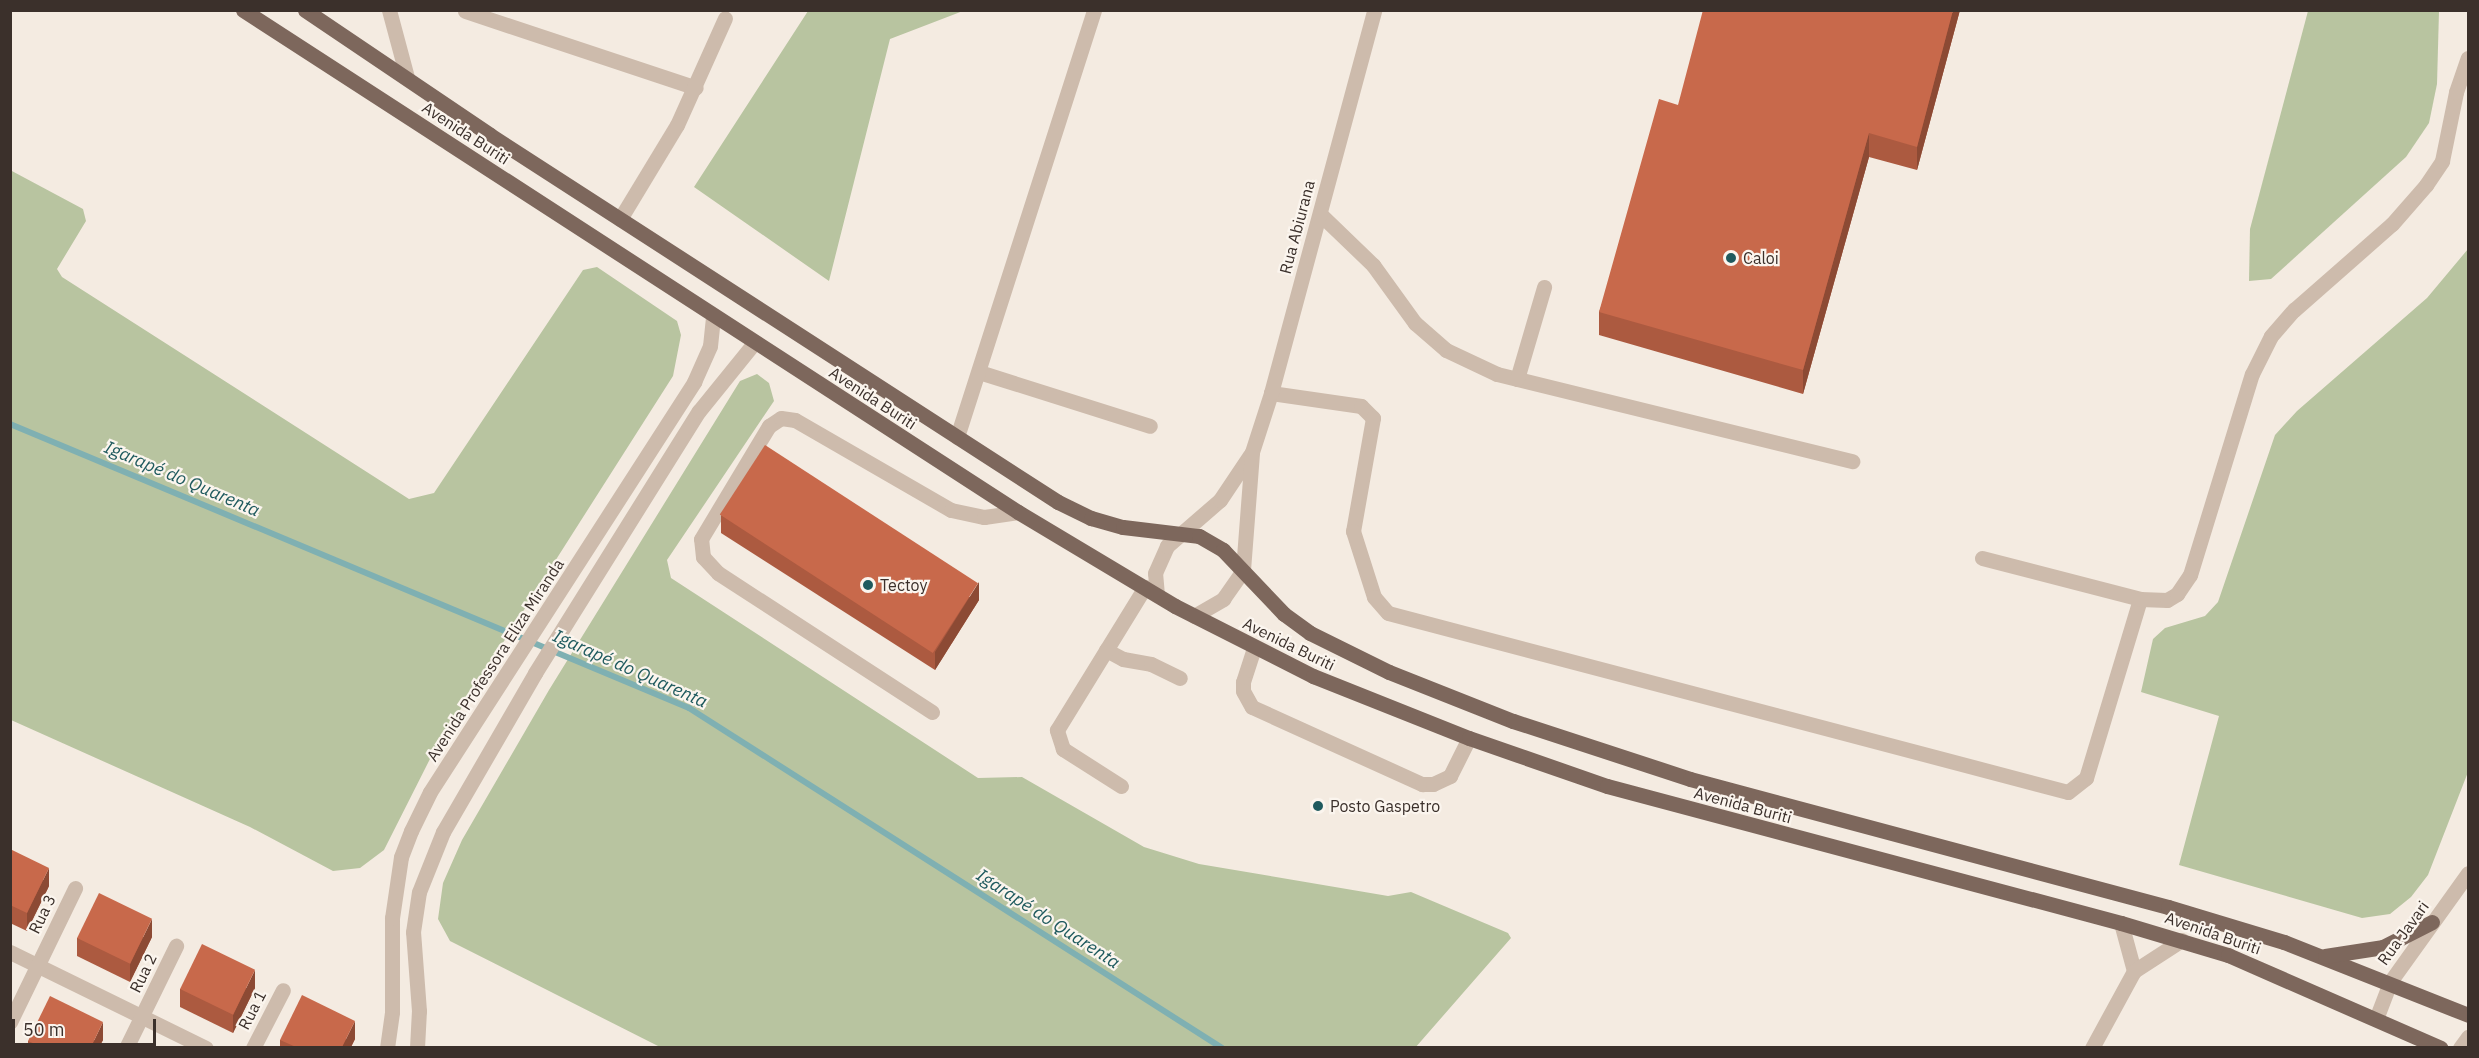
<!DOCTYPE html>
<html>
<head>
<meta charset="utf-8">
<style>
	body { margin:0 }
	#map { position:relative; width:2479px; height:1058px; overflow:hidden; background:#f4ebe1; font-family:"IBM Plex Sans",sans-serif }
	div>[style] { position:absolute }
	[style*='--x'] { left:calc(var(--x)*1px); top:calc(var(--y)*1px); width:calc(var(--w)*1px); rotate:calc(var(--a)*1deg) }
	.green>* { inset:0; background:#b8c4a0 }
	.stream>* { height:6px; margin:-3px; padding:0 3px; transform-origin:3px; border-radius:3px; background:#7fb0b2 }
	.minor>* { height:15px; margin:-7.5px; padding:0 7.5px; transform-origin:7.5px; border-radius:7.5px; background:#cdbbac }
	.major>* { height:15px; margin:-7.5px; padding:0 7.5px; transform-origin:7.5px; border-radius:7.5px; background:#7d675c }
	.wall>* { inset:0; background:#ac5a40 }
	.shaded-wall>* { inset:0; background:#8c4a34 }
	.building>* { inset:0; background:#c8694b; transform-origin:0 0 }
	.dots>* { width:16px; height:16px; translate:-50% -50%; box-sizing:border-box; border:3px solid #fbf5ee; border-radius:50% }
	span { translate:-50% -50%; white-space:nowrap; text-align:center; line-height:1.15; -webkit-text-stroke:4.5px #fbf5ee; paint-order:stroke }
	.street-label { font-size:16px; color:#3b302b }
	.poi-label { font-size:16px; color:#3b302b }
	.left { translate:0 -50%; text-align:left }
	.water-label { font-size:18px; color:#1f5a5e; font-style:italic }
	.frame { position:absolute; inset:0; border:12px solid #3b302b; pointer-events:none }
	.scale { position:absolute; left:12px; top:1019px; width:144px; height:27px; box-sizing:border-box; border:3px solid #3b302b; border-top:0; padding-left:8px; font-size:18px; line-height:21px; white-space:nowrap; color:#3b302b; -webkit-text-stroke:4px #fbf5ee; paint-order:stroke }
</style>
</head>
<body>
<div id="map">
	<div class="green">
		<div style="clip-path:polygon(808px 11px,963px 11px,890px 39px,829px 281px,694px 187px)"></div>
		<div style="clip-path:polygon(2308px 11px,2439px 11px,2437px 84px,2429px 123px,2406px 157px,2271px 279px,2249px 281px,2250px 229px)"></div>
		<div style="clip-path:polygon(10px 170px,83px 209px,86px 221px,57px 269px,62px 277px,409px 499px,434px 493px,583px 270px,597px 267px,677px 321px,681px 335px,673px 376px,434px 751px,384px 850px,360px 868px,333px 871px,250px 827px,11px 720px)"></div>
		<div style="clip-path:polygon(2468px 249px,2468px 772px,2428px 875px,2411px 897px,2390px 914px,2362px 918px,2179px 865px,2219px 716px,2141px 692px,2153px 639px,2165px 628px,2205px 616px,2218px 602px,2275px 435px,2297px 411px,2427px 298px)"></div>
		<div style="clip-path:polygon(757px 374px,769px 383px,774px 401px,667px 560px,671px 578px,978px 778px,1022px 777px,1144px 847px,1199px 864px,1388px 896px,1411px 892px,1508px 933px,1511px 938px,1415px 1048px,660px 1047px,450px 941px,438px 919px,443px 883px,462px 840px,549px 690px,740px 381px)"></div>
	</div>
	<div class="stream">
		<div style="--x:10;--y:424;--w:736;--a:22.7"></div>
		<div style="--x:689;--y:708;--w:632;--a:32.53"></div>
	</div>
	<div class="minor">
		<div style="--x:389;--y:10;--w:69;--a:75"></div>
		<div style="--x:465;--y:11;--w:243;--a:18.4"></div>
		<div style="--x:1320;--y:214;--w:74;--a:43.9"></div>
		<div style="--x:1373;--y:265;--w:72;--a:54.1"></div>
		<div style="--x:1415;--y:323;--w:41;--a:41.1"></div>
		<div style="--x:1446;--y:350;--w:56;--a:25.2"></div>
		<div style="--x:1497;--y:374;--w:366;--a:13.8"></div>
		<div style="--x:620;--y:219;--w:110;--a:-58.8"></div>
		<div style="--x:677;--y:125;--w:117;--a:-65.8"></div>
		<div style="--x:979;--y:372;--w:179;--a:17.5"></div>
		<div style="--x:1517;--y:379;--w:96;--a:-73.6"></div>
		<div style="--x:1271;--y:393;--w:91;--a:8.2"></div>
		<div style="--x:1361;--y:406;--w:17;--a:45"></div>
		<div style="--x:1373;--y:418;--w:115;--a:100"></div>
		<div style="--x:1353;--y:531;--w:69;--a:72.3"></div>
		<div style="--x:1374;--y:597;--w:21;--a:49"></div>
		<div style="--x:1388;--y:613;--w:703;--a:14.75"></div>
		<div style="--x:2068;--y:792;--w:23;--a:-38"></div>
		<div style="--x:2086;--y:778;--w:187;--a:-73.2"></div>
		<div style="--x:957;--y:437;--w:448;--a:-72.2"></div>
		<div style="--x:1982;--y:558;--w:163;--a:14.5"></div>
		<div style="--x:2140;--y:599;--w:27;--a:2"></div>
		<div style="--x:2167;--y:600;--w:12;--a:-31"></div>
		<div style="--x:2177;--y:594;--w:23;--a:-56"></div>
		<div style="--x:2190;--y:575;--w:210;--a:-72.9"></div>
		<div style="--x:2252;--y:374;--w:42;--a:-63.4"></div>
		<div style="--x:2271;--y:336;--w:35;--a:-49"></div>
		<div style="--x:2294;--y:310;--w:130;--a:-41.3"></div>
		<div style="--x:2392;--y:224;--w:52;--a:-48.9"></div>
		<div style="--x:2426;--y:185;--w:29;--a:-56"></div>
		<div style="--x:2442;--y:161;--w:70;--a:-78.5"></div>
		<div style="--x:2456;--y:92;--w:36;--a:-71"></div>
		<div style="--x:1157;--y:595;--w:22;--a:-95"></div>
		<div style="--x:1155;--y:573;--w:30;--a:-66"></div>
		<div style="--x:1167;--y:546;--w:70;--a:-41"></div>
		<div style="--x:1220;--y:500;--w:54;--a:-56.3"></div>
		<div style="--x:1194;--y:616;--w:34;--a:-30"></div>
		<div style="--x:1223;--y:599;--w:35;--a:-55"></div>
		<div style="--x:1243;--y:570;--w:118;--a:-85.6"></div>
		<div style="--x:1252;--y:452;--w:62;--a:-72.1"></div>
		<div style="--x:1271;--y:393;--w:397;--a:-74.9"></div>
		<div style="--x:1254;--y:648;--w:36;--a:108"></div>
		<div style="--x:1243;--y:682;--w:9;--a:90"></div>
		<div style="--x:1243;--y:691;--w:18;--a:61"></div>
		<div style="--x:1252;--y:707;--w:187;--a:24.4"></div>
		<div style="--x:1422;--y:784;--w:11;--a:0"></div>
		<div style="--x:1433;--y:784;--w:19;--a:-25"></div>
		<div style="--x:1450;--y:776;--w:42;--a:-63.4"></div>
		<div style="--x:1106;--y:650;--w:19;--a:28"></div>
		<div style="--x:1123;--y:659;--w:28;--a:10"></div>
		<div style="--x:1151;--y:664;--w:32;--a:26"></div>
		<div style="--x:932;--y:712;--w:255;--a:-147"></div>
		<div style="--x:718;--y:573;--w:22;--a:-133"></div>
		<div style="--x:703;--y:557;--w:18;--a:-96"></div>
		<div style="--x:701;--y:539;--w:132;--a:-59"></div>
		<div style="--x:769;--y:426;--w:14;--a:-34"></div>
		<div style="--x:781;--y:418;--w:14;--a:8"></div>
		<div style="--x:795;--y:420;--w:180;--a:30"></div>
		<div style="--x:951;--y:510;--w:34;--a:12"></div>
		<div style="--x:984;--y:517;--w:34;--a:-8"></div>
		<div style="--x:1121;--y:786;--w:69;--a:-147.5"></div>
		<div style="--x:1063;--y:749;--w:20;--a:-108"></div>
		<div style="--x:1057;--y:730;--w:168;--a:-58.4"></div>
		<div style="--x:2121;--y:923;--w:50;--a:74.8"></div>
		<div style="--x:10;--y:952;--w:218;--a:26.1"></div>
		<div style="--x:2376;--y:1019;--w:40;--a:-69"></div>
		<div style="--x:2390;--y:982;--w:134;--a:-54.4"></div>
		<div style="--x:10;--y:1022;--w:149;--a:-64.1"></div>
		<div style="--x:126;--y:1048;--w:114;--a:-63.9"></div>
		<div style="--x:253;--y:1048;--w:65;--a:-62.7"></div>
		<div style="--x:387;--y:1048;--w:36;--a:-82"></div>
		<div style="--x:392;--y:1012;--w:94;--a:-90"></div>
		<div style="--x:392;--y:918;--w:62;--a:-81.6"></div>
		<div style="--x:401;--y:857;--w:28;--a:-69"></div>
		<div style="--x:411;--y:831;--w:43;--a:-64"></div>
		<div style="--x:430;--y:792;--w:488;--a:-57.2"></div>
		<div style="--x:694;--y:382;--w:39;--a:-66"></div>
		<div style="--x:710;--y:346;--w:29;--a:-84"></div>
		<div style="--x:417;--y:1048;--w:37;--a:-87"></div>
		<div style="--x:419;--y:1011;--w:79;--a:-94.3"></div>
		<div style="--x:413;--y:932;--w:40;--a:-81.5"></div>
		<div style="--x:419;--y:892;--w:65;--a:-68.2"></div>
		<div style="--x:443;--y:832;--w:184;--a:-59.9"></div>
		<div style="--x:535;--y:673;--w:309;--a:-58"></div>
		<div style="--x:699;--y:411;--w:87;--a:-51"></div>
		<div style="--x:2092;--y:1048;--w:88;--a:-61.4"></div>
		<div style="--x:2134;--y:971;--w:57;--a:-32.9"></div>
		<div style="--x:2460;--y:1048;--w:14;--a:-54"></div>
	</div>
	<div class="major">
		<div style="--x:243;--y:10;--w:923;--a:32.93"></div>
		<div style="--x:1018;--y:512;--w:183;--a:30.9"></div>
		<div style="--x:1175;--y:606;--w:155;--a:26.9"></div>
		<div style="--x:1313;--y:676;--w:168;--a:21.7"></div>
		<div style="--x:1469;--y:738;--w:146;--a:19.2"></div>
		<div style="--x:1607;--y:786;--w:532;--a:14.92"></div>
		<div style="--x:2121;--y:923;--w:112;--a:16.7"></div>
		<div style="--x:2228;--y:955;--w:232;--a:23.6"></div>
		<div style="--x:305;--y:10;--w:223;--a:34"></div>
		<div style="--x:490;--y:135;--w:676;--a:32.87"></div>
		<div style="--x:1058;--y:502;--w:37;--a:26"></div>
		<div style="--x:1091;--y:518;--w:33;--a:16"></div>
		<div style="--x:1123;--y:527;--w:77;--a:6.8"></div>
		<div style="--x:1199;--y:536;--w:28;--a:30"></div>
		<div style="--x:1223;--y:550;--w:88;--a:46.4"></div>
		<div style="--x:1284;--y:614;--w:32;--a:36"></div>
		<div style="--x:1310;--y:633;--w:88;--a:26.3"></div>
		<div style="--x:1389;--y:672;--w:133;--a:21.6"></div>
		<div style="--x:1513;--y:721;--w:186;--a:18.1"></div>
		<div style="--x:1690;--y:779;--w:495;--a:15"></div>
		<div style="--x:2168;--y:907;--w:121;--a:16.8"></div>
		<div style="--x:2284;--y:942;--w:198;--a:21.6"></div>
		<div style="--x:2325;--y:956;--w:59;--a:-8.8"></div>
		<div style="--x:2383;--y:947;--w:55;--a:-27"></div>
	</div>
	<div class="wall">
		<div style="clip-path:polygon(1960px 10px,1917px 170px,1869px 157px,1803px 394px,1599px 335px,1599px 312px,1678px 105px)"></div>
		<div style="clip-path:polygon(721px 515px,979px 600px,935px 670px,721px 533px)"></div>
		<div style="clip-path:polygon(10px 849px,49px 886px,27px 931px,10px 923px)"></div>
		<div style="clip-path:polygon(152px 937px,130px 982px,77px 956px,77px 938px)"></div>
		<div style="clip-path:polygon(255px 988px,233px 1033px,180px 1007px,180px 989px)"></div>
		<div style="clip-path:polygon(355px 1039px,351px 1047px,280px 1047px,280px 1040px)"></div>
		<div style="clip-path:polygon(103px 1040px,99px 1047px,28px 1047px,28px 1041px)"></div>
	</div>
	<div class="shaded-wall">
		<div style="clip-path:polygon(1953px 10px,1960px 10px,1917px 170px,1917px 147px)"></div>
		<div style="clip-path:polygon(1869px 133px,1869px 157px,1803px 394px,1803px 370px)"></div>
		<div style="clip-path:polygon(979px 582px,979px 600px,935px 670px,935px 652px)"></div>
		<div style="clip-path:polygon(49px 868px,49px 886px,27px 931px,27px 913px)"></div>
		<div style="clip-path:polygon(152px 919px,152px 937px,130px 982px,130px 964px)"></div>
		<div style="clip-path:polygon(255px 970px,255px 988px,233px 1033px,233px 1015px)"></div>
		<div style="clip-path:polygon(355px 1021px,355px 1039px,351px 1047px,342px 1047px)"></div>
		<div style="clip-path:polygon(103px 1022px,103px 1040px,99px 1047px,91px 1047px)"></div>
	</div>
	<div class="building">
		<div style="clip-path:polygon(1703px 10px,1953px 10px,1917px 147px,1869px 133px,1803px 370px,1599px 312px,1659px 99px,1678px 105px)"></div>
		<div style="left:765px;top:445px;width:254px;height:83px;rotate:33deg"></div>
		<div style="clip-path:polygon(10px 849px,49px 868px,27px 913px,10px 905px)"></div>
		<div style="left:99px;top:893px;width:59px;height:50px;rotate:26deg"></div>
		<div style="left:202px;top:944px;width:59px;height:50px;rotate:26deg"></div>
		<div style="clip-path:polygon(302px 995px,355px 1021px,342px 1047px,296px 1047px,280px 1040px)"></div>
		<div style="clip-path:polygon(50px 996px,103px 1022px,91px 1047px,42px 1047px,28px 1041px)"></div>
	</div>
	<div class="dots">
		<div style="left:1731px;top:258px;background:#1f5a5e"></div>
		<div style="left:868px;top:585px;background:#1f5a5e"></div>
		<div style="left:1318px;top:806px;background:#1f5a5e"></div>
	</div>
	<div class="street-label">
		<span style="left:466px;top:133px;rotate:33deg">Avenida Buriti</span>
		<span style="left:1297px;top:227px;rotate:-75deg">Rua Abiurana</span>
		<span style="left:873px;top:398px;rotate:33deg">Avenida Buriti</span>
		<span style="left:1289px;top:644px;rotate:26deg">Avenida Buriti</span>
		<span style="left:495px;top:660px;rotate:-57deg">Avenida Professora Eliza Miranda</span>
		<span style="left:1743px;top:805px;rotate:15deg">Avenida Buriti</span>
		<span style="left:42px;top:914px;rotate:-64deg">Rua 3</span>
		<span style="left:2213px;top:933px;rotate:19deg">Avenida Buriti</span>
		<span style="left:2403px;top:933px;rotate:-54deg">Rua Javari</span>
		<span style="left:143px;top:973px;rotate:-64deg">Rua 2</span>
		<span style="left:252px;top:1010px;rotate:-63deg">Rua 1</span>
	</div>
	<div class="poi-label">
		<span class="left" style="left:1743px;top:258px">Caloi</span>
		<span class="left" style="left:880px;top:585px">Tectoy</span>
		<span class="left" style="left:1330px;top:806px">Posto Gaspetro</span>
	</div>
	<div class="water-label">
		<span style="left:182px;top:479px;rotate:23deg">Igarapé do Quarenta</span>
		<span style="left:630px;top:669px;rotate:24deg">Igarapé do Quarenta</span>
		<span style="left:1048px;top:919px;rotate:33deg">Igarapé do Quarenta</span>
	</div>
	<div class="frame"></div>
	<div class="scale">50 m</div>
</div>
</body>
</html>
